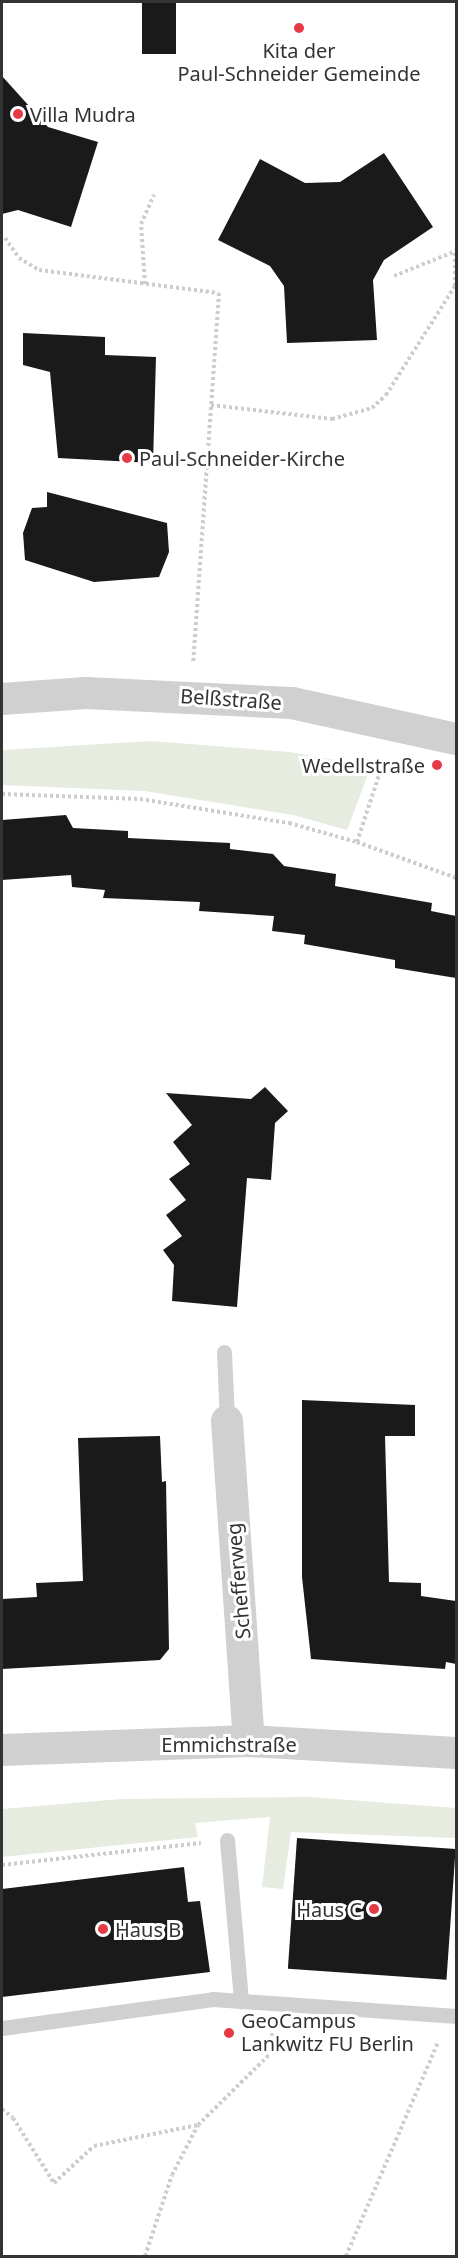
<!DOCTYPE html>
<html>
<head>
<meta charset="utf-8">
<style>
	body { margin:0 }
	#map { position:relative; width:458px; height:2258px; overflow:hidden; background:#fff; font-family:"Noto Sans",sans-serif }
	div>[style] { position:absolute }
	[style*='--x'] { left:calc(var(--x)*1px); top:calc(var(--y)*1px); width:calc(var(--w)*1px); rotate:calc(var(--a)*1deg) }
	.green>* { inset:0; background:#e6ecdf }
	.building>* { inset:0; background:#1a1a1a; transform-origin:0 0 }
	.path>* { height:4px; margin-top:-2px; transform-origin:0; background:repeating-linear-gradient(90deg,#cdcdcd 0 3px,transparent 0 6px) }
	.lane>* { height:15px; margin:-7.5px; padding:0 7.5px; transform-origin:7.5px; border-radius:7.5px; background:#d0d0d0 }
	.street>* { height:32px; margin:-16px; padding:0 16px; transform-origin:16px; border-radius:16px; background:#d0d0d0 }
	.dots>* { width:16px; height:16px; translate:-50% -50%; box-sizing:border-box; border:3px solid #fff; border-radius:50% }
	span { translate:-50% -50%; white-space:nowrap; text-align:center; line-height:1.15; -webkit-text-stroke:6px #fff; paint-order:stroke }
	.poi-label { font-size:20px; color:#333 }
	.left { translate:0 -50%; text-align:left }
	.right { translate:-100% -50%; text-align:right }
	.street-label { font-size:20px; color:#333 }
	.frame { position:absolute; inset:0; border:3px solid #333; pointer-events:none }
</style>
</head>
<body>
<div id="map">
	<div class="green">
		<div style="clip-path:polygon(151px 741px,289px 752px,371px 766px,347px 830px,293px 815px,144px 791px,2px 785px,2px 750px)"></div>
		<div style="clip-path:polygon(309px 1797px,456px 1808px,456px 1838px,291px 1832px,283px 1889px,262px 1887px,270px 1817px,195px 1823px,198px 1837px,2px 1857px,2px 1809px,121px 1799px)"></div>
	</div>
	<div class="building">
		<div style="left:142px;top:2px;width:34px;height:52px"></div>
		<div style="clip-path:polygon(2px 76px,48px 127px,98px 142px,71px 227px,18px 210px,2px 214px)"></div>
		<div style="clip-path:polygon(384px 153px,433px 227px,384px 260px,373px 280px,377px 340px,287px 343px,284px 286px,270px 266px,218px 240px,260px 159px,305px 183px,340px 182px)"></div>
		<div style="clip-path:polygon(23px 333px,105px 337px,105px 355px,156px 357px,153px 463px,58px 458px,50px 372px,23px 365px)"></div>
		<div style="clip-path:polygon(47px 492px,167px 523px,169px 552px,159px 577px,94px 582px,25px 560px,23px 533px,32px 508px,47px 507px)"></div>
		<div style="clip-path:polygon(66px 815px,73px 828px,128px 831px,128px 838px,230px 843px,230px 849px,273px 854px,284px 866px,336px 874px,335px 886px,432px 903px,431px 911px,456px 916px,456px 978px,395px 968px,395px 960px,304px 944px,305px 935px,272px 931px,274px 916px,199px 911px,200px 902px,103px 898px,105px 890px,72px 887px,71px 875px,2px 880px,2px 820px)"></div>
		<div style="clip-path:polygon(265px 1087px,288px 1111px,275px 1123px,271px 1180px,247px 1178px,237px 1307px,172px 1301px,174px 1265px,163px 1250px,182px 1236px,166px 1215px,186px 1200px,169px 1179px,190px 1164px,173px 1142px,192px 1125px,166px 1093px,251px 1099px)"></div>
		<div style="clip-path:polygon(302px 1400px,415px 1405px,415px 1436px,385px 1436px,389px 1582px,421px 1583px,421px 1596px,456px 1601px,456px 1664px,446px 1662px,445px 1669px,311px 1659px,302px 1577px)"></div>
		<div style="clip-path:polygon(160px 1436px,162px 1482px,166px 1481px,169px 1649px,160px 1660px,2px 1669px,2px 1599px,37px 1597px,36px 1583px,83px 1581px,78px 1438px)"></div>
		<div style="left:297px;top:1838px;width:159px;height:131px;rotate:4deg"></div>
		<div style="clip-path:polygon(184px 1867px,188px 1902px,200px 1901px,210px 1972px,2px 1997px,2px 1889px)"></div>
	</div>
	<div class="path">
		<div style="--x:5;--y:238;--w:24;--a:55"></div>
		<div style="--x:19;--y:258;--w:23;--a:31"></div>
		<div style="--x:39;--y:270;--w:181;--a:7.3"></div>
		<div style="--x:219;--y:293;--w:369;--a:94"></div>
		<div style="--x:394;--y:276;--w:67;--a:-22"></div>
		<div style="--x:145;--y:284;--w:60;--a:-93.8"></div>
		<div style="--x:141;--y:224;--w:32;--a:-66"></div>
		<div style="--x:211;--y:405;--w:122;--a:6.6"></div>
		<div style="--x:332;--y:419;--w:41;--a:-15.4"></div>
		<div style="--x:372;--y:408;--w:19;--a:-43"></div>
		<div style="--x:386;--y:395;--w:129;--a:-57.7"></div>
		<div style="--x:455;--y:286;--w:34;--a:-90"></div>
		<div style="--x:2;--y:794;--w:138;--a:2.1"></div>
		<div style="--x:140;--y:799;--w:151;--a:9.2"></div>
		<div style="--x:289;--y:823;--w:71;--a:15.6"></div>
		<div style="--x:357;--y:842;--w:105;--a:20"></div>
		<div style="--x:357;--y:842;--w:86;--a:-71.8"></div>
		<div style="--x:2;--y:1865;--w:200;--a:-6.3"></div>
		<div style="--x:2;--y:2109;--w:14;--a:39"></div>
		<div style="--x:13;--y:2118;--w:77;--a:57.8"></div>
		<div style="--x:54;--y:2183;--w:54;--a:-42.8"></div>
		<div style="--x:94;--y:2146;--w:106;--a:-11.4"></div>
		<div style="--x:145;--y:2256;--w:85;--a:-71.6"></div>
		<div style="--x:172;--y:2175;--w:56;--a:-62.5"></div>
		<div style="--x:198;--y:2125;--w:101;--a:-44.6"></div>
		<div style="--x:270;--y:2054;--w:23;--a:-83"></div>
		<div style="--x:346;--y:2256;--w:233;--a:-66.7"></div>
	</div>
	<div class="lane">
		<div style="--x:224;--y:1352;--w:69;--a:87.5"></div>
		<div style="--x:227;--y:1840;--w:162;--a:85"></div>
		<div style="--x:2;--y:2028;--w:213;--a:-7.8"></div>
		<div style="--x:213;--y:1999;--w:244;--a:4"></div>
	</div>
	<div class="street">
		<div style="--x:2;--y:699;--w:84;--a:-4.1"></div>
		<div style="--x:86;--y:693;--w:206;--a:2.8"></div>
		<div style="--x:292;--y:703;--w:168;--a:12.4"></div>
		<div style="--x:227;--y:1421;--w:321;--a:86.1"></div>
		<div style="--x:2;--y:1750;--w:247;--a:-2.1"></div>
		<div style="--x:249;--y:1741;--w:207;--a:3.3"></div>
	</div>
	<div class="dots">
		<div style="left:299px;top:28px;background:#e63946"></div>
		<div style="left:18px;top:114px;background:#e63946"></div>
		<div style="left:127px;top:458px;background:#e63946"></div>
		<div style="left:437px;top:765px;background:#e63946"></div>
		<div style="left:374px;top:1909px;background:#e63946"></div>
		<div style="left:103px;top:1929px;background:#e63946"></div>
		<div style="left:229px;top:2033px;background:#e63946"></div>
	</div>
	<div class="poi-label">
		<span style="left:299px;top:62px">Kita der<br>Paul-Schneider Gemeinde</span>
		<span class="left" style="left:30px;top:114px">Villa Mudra</span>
		<span class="left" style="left:139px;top:458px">Paul-Schneider-Kirche</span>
		<span class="right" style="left:425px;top:765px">Wedellstraße</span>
		<span class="right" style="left:362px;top:1909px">Haus C</span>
		<span class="left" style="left:115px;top:1929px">Haus B</span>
		<span class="left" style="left:241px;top:2032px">GeoCampus<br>Lankwitz FU Berlin</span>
	</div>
	<div class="street-label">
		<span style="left:231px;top:699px;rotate:4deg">Belßstraße</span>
		<span style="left:238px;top:1581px;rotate:-95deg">Schefferweg</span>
		<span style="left:229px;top:1744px">Emmichstraße</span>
	</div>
	<div class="frame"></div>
</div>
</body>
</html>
